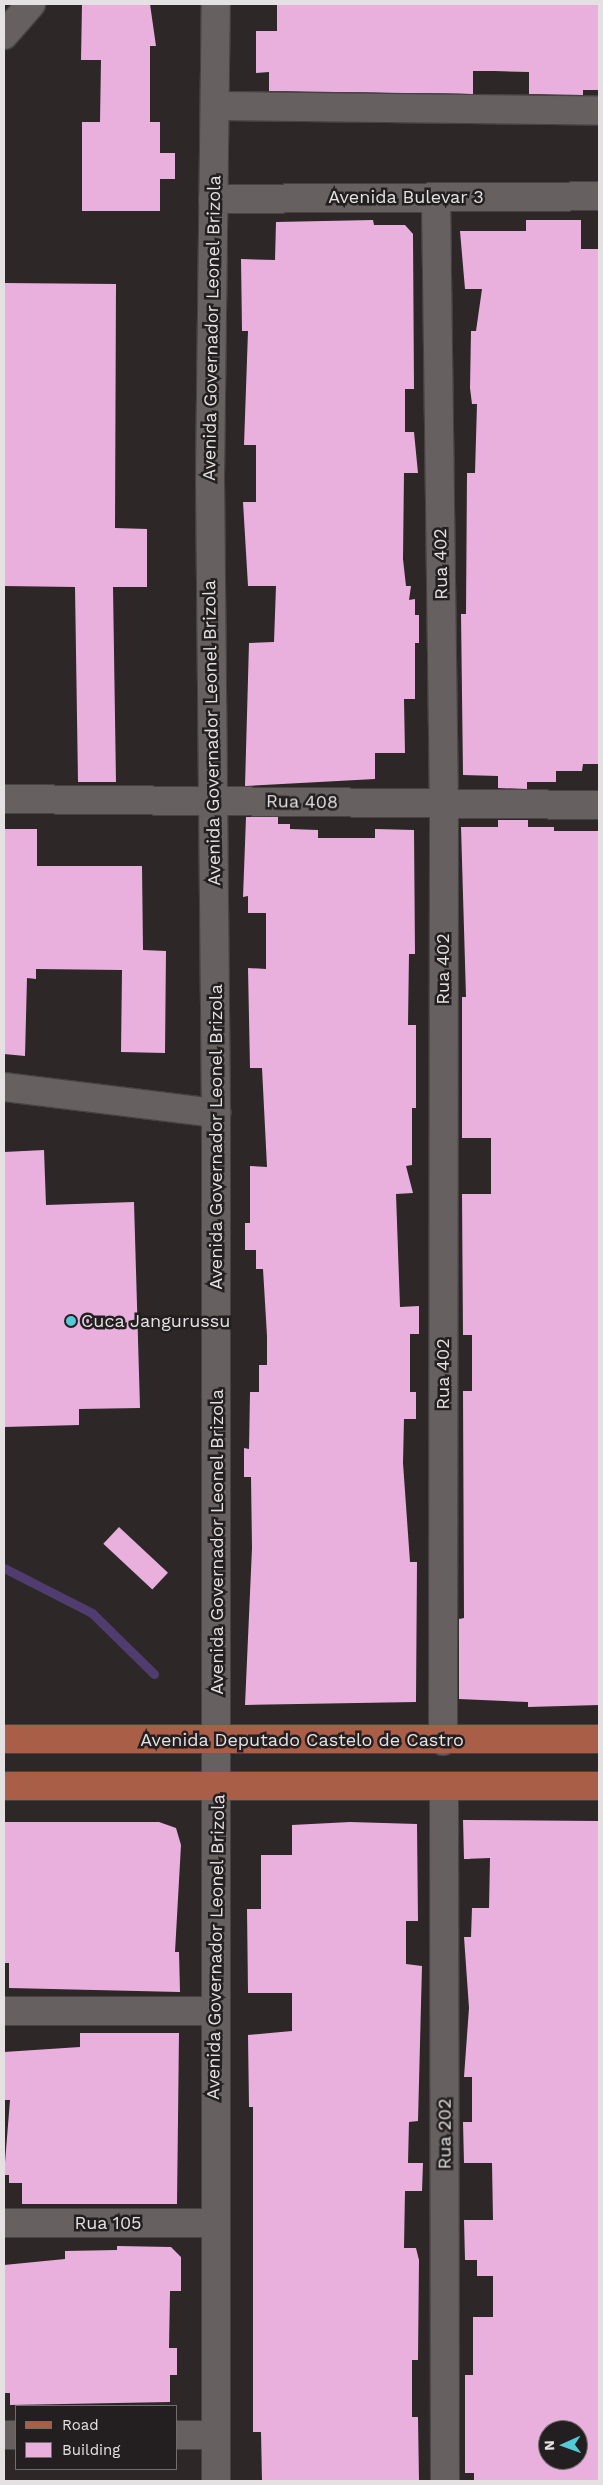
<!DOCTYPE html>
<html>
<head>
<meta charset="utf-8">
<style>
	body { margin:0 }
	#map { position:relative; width:603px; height:2485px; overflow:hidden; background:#2d2728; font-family:"Work Sans",sans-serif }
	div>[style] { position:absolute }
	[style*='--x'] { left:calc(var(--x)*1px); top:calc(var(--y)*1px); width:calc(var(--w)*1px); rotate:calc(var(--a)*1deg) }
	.stream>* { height:9px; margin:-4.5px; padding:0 4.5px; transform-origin:4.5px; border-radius:4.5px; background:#513c70 }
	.building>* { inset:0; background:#e9b0de; transform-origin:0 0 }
	.roads { filter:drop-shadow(1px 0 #474243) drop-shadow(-1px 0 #474243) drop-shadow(0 1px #474243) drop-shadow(0 -1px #474243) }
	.minor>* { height:28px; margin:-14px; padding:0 14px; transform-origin:14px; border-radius:14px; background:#666061 }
	.major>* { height:28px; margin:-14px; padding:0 14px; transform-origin:14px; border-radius:14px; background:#a95e47 }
	.dots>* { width:14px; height:14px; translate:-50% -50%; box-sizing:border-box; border:2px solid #231e1f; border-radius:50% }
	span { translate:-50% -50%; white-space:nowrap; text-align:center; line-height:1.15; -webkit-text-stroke:5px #231e1f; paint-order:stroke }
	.street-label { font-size:18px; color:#e5e1e2 }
	.poi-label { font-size:18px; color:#e5e1e2 }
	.left { translate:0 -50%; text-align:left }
	.frame { position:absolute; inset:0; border:5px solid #e5e1e2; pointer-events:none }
	.legend { position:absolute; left:15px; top:2405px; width:162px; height:65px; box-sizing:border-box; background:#231e1f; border:1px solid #716c6d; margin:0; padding:6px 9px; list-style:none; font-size:15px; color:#e5e1e2 }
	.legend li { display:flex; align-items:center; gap:10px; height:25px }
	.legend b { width:25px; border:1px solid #716c6d }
	.north { position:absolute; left:538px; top:2420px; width:50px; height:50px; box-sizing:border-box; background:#231e1f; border:1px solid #716c6d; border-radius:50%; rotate:268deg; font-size:14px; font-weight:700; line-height:20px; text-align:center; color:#e5e1e2 }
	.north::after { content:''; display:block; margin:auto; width:18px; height:22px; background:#52cbd7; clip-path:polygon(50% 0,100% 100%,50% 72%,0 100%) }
</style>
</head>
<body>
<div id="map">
	<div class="stream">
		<div style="--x:4;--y:1568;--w:99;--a:27.1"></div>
		<div style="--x:92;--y:1613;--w:87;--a:44.5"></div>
	</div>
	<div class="building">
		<div style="clip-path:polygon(82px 4px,150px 4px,156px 46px,150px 46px,150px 122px,160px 122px,160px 153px,175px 153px,175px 179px,160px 179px,160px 211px,82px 211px,82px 122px,100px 122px,101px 60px,81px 60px)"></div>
		<div style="clip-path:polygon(277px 4px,599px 4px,599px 90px,583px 90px,583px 95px,529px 94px,529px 72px,495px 71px,473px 71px,473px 94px,269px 91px,269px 72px,256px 73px,256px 31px,277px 31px)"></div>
		<div style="clip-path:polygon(373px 220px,374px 225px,405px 225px,413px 234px,414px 389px,405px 389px,405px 432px,414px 432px,418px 473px,404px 473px,403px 559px,406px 586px,411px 586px,409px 600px,415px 599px,415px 615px,419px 615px,419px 643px,415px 643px,415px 699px,404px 699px,405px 753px,375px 753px,375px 779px,245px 786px,249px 643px,274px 642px,276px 586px,248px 586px,243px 502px,256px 502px,256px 445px,244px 445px,248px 331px,242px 331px,241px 259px,275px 260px,276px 222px)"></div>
		<div style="clip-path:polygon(526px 220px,581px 220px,581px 249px,599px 249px,599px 764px,583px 764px,582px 771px,556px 771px,556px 782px,527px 782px,527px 789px,498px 788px,498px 776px,463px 775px,461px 614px,466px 614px,467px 473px,475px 473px,477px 404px,472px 404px,470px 388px,471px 331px,476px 331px,482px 289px,465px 289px,460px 231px,526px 231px)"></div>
		<div style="clip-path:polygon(4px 283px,116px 284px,115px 528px,147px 529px,147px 587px,113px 587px,116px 782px,78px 782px,75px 587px,4px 586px)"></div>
		<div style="clip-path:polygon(246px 817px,278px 817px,278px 824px,290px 824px,290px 829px,318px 830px,318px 838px,375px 838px,375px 829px,414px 830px,415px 954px,409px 954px,408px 1025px,416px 1025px,416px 1108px,412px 1108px,412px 1165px,406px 1166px,413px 1193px,396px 1194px,400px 1307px,419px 1306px,419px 1334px,410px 1334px,410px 1392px,416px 1392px,416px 1419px,404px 1419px,403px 1463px,410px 1562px,417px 1562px,416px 1702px,245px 1705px,252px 1548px,251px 1477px,244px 1477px,244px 1448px,249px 1449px,250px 1392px,259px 1392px,259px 1365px,267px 1365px,267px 1336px,263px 1269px,256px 1269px,256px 1250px,245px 1250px,245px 1223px,250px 1223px,250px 1166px,267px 1167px,262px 1068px,250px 1068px,248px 968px,266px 969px,266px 913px,248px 913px,248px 896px,243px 897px)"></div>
		<div style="clip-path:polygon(498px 820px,528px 820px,528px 827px,554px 827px,554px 831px,598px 831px,599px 1705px,528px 1707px,528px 1702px,459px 1699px,459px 1619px,464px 1618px,463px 1391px,472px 1391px,472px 1335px,463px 1335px,462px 1194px,491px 1194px,491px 1138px,462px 1138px,462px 997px,466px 997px,461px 827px,498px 827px)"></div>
		<div style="clip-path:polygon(4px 829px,37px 829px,37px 866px,142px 866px,143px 950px,166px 951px,165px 1053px,121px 1052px,122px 970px,36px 969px,36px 979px,27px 978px,25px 1056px,4px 1054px)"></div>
		<div style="clip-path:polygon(44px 1150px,46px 1205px,134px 1202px,140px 1408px,79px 1409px,79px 1425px,4px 1427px,4px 1152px)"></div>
		<div style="left:119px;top:1527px;width:67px;height:23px;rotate:43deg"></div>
		<div style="clip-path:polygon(evenodd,463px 1820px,599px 1821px,599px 2481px,474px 2481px,474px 2473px,465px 2473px,465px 2375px,473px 2375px,473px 2317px,493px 2317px,493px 2276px,477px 2276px,477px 2260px,465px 2260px,464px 2220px,493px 2220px,492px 2163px,464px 2163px,463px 2122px,472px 2122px,472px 2077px,464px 2077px,469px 2008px,464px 1937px,471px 1937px,472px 1908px,489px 1908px,490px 1858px,464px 1859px,463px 1820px,548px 2430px,578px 2430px,578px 2460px,548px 2460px,548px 2430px)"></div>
		<div style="clip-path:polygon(4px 1822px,159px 1822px,176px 1828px,181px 1845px,175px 1952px,179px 1952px,180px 1992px,9px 1988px,9px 1963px,4px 1963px)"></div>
		<div style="clip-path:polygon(350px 1822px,417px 1824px,418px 1921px,406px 1921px,406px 1964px,422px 1966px,418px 2121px,409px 2122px,408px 2163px,423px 2163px,422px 2191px,405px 2191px,404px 2248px,416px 2248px,419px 2260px,418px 2360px,412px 2360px,412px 2417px,418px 2417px,419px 2481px,262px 2481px,261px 2432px,253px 2432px,253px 2107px,249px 2107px,248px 2035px,292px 2031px,292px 1993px,248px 1993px,247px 1909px,261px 1909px,261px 1855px,292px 1855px,292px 1825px)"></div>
		<div style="clip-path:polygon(80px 2033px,179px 2033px,177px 2204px,22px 2204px,22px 2183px,9px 2183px,9px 2175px,4px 2175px,10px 2100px,4px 2100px,4px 2052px,80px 2047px)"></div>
		<div style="clip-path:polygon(117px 2246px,171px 2247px,181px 2257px,181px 2291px,170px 2291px,169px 2348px,177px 2348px,177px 2375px,170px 2375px,170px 2402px,10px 2405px,10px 2393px,4px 2393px,4px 2265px,65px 2259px,65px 2251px,117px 2250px)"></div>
	</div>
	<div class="roads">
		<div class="minor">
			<div style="--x:4;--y:35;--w:41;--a:-48.9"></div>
			<div style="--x:215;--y:106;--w:384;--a:0.7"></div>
			<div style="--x:436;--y:197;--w:609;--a:89.25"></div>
			<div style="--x:444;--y:806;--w:935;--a:90.06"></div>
			<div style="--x:213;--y:199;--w:386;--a:-0.4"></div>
			<div style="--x:4;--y:799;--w:595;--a:0.58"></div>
			<div style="--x:4;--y:1087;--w:214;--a:7"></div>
			<div style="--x:444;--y:1787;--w:694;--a:89.92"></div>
			<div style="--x:4;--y:2011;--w:211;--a:0"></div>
			<div style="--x:4;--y:2223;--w:209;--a:0"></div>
			<div style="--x:4;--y:2435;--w:12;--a:0"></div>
			<div style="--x:176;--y:2435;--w:39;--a:0"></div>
			<div style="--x:216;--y:2481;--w:1368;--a:-90"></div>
			<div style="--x:216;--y:1113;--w:636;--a:-90.54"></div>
			<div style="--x:210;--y:477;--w:473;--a:-89.3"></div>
		</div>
		<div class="major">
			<div style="--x:4;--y:1739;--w:595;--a:0"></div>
			<div style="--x:4;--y:1786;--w:595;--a:0"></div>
		</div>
	</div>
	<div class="dots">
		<div style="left:71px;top:1321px;background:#52cbd7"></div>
	</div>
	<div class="street-label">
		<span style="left:406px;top:197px">Avenida Bulevar 3</span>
		<span style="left:212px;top:328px;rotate:-89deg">Avenida Governador Leonel Brizola</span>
		<span style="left:441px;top:564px;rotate:-91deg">Rua 402</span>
		<span style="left:212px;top:733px;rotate:-91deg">Avenida Governador Leonel Brizola</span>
		<span style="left:302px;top:802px;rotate:1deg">Rua 408</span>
		<span style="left:443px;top:969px;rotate:-90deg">Rua 402</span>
		<span style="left:216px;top:1137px;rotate:-90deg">Avenida Governador Leonel Brizola</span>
		<span style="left:443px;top:1374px;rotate:-90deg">Rua 402</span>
		<span style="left:217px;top:1542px;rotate:-90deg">Avenida Governador Leonel Brizola</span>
		<span style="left:302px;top:1740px">Avenida Deputado Castelo de Castro</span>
		<span style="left:216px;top:1947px;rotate:-89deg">Avenida Governador Leonel Brizola</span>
		<span style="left:445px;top:2134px;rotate:-90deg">Rua 202</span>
		<span style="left:108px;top:2223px">Rua 105</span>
	</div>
	<div class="poi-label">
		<span class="left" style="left:81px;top:1321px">Cuca Jangurussu</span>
	</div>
	<div class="frame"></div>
	<ul class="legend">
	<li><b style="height:6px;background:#a95e47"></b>Road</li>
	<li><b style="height:14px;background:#e9b0de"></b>Building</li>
	</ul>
	<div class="north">N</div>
</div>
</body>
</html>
